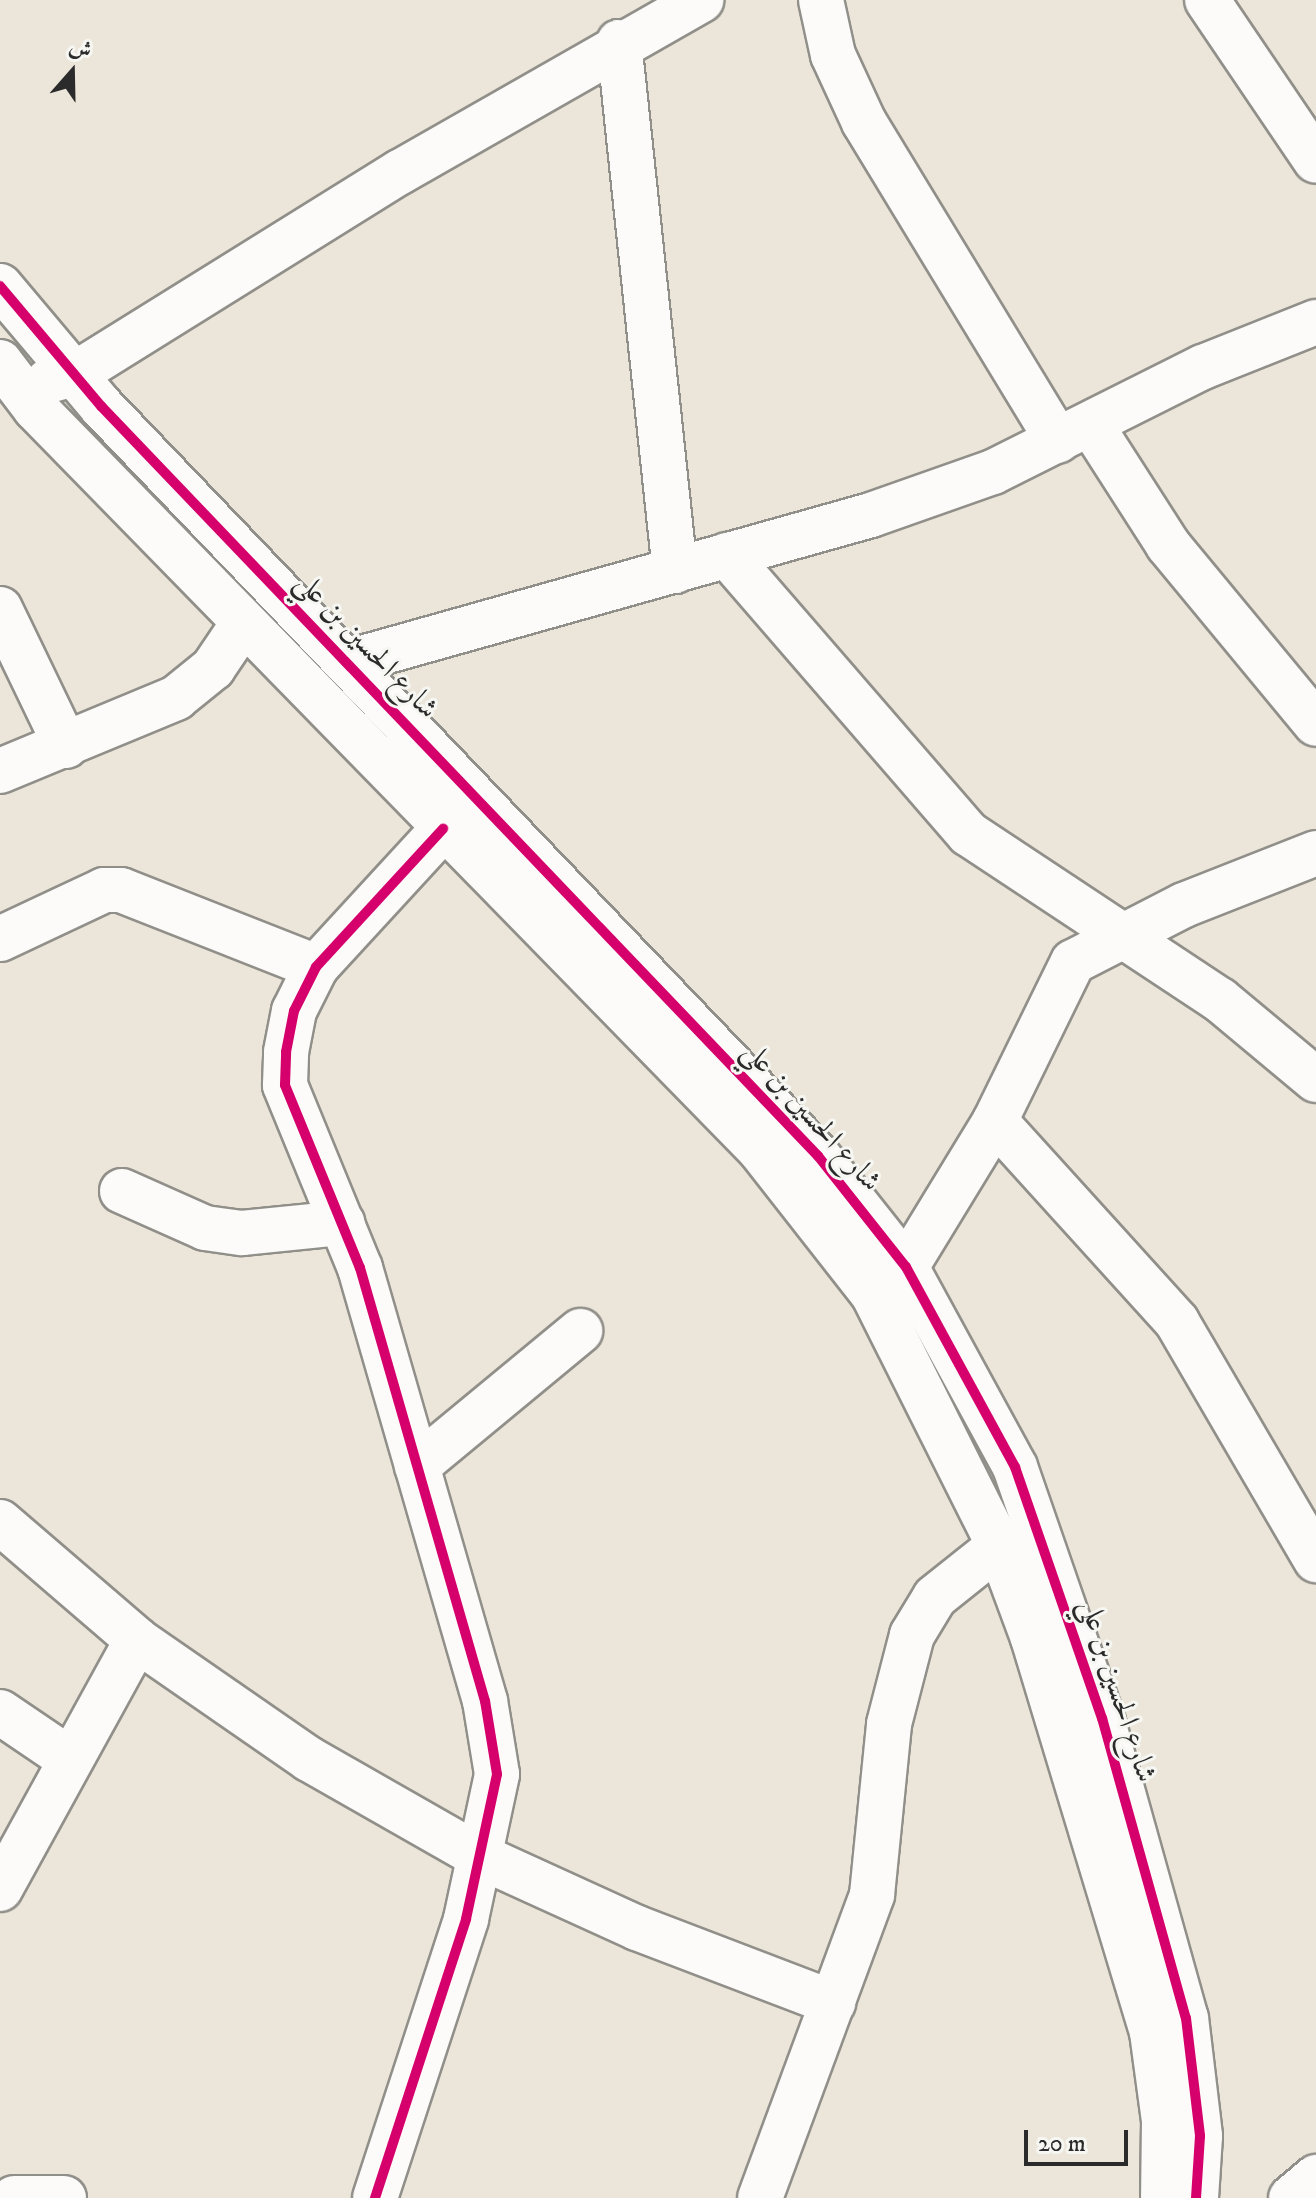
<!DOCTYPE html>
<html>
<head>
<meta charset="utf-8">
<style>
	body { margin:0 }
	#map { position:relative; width:1316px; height:2198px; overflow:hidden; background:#ece6da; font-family:"IM FELL DW Pica",Amiri,serif }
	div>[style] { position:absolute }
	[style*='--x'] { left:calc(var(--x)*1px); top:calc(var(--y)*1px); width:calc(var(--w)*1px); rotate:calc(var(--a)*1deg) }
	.roads { filter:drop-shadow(2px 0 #918f89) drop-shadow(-2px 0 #918f89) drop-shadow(0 2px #918f89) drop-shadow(0 -2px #918f89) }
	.minor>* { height:44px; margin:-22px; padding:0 22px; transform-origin:22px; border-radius:22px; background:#fcfbf9 }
	.cycleway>* { height:10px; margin:-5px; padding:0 5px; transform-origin:5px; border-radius:5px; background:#d6006c }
	span { translate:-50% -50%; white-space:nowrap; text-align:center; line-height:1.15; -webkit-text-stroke:6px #f6f6f2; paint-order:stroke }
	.street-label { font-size:30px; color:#2b2b2b }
	.north { position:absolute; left:32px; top:32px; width:80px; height:80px; -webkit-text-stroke:6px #f6f6f2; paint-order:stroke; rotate:20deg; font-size:22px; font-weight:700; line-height:32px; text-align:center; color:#2b2b2b }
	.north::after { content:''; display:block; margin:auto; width:28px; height:36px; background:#2b2b2b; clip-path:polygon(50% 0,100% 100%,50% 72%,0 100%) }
	.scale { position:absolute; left:1024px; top:2130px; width:104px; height:36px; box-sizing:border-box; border:4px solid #2b2b2b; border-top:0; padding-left:10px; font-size:24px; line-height:28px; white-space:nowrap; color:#2b2b2b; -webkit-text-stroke:6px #f6f6f2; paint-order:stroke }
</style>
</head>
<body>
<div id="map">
	<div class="roads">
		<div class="minor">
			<div style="--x:821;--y:0;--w:56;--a:77.7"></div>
			<div style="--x:833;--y:55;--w:74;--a:65.2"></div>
			<div style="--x:864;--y:122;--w:373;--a:58.7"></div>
			<div style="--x:1207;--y:0;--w:194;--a:55.9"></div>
			<div style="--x:619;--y:42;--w:532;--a:83.96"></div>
			<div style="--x:0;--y:286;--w:157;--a:49.9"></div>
			<div style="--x:101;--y:406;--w:1038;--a:46.29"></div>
			<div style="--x:818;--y:1156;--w:142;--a:51.6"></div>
			<div style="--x:906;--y:1267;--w:228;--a:61.4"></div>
			<div style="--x:1015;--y:1467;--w:266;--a:70.9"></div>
			<div style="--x:1102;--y:1718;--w:312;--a:74.4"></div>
			<div style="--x:1186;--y:2018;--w:119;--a:83.2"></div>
			<div style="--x:1200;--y:2136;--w:62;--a:93.7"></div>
			<div style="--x:0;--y:362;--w:58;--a:52.7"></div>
			<div style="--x:35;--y:408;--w:1037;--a:45.66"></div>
			<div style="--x:760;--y:1150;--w:183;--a:51.9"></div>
			<div style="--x:873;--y:1294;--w:282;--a:63.4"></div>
			<div style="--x:999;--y:1546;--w:98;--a:69.7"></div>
			<div style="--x:1033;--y:1638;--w:412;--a:73.2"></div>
			<div style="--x:1152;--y:2032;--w:90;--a:82.3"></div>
			<div style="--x:1164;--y:2121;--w:77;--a:90.7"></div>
			<div style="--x:48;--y:381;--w:28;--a:-15"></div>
			<div style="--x:75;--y:374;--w:383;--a:-31.9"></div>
			<div style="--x:400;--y:172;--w:347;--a:-29.7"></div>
			<div style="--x:1093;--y:428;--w:139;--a:57.3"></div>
			<div style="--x:1168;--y:545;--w:232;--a:50.4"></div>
			<div style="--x:727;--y:555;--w:369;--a:49.1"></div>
			<div style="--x:969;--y:834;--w:301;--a:33.5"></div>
			<div style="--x:1220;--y:1000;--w:125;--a:39.8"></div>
			<div style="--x:0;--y:609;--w:152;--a:64.3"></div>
			<div style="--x:348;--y:662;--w:543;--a:-15.7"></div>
			<div style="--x:871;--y:515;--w:129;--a:-19.4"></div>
			<div style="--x:993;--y:472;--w:235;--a:-26.6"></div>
			<div style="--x:1203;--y:367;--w:122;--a:-21.7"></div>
			<div style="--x:0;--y:771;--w:191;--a:-22.5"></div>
			<div style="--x:176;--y:698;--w:48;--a:-39"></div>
			<div style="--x:213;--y:668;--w:55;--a:-56"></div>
			<div style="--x:0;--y:939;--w:115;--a:-25.2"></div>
			<div style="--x:104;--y:890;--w:17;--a:0"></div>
			<div style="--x:121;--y:890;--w:210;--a:21.5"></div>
			<div style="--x:995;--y:1121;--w:271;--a:47.8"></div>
			<div style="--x:1177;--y:1322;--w:276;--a:59.7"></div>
			<div style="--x:122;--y:1191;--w:91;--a:24"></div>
			<div style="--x:205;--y:1228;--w:37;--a:8"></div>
			<div style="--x:242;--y:1233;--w:101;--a:-5.7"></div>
			<div style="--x:906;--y:1267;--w:171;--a:-58.6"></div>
			<div style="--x:995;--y:1121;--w:177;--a:-63.9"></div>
			<div style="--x:1073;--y:962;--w:125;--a:-27.2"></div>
			<div style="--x:1184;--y:905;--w:142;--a:-21.5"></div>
			<div style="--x:417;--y:1466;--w:212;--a:-39.6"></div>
			<div style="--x:0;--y:1522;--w:181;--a:40.7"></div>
			<div style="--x:137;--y:1640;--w:209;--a:34.7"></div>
			<div style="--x:309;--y:1759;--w:196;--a:29.7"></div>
			<div style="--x:479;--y:1856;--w:174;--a:24.5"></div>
			<div style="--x:637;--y:1928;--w:210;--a:20.9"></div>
			<div style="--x:0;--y:1712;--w:82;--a:34.1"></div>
			<div style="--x:0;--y:1889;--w:284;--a:-61.2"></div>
			<div style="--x:14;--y:2198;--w:50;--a:0"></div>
			<div style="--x:375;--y:2198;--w:293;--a:-71.9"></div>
			<div style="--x:466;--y:1919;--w:148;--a:-77.9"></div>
			<div style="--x:497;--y:1774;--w:74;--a:-99.3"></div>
			<div style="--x:485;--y:1701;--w:451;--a:-106.1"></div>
			<div style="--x:360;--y:1268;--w:198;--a:-112.3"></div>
			<div style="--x:285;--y:1085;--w:33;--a:-88"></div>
			<div style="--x:286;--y:1052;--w:42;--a:-79"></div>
			<div style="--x:294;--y:1011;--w:49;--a:-63.4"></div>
			<div style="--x:316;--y:967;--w:188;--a:-47.4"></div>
			<div style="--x:760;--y:2198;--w:323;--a:-69.7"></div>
			<div style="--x:872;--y:1895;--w:172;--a:-84.3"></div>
			<div style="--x:889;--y:1724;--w:92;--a:-75.5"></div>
			<div style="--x:912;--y:1635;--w:44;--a:-58.8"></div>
			<div style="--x:935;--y:1597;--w:82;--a:-38.6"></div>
			<div style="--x:1291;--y:2198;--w:33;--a:-40"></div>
		</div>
	</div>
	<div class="cycleway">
		<div style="--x:0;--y:286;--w:157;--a:49.9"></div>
		<div style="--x:101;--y:406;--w:1038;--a:46.29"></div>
		<div style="--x:818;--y:1156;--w:142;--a:51.6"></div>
		<div style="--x:906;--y:1267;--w:228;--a:61.4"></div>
		<div style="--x:1015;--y:1467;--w:266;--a:70.9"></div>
		<div style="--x:1102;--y:1718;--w:312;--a:74.4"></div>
		<div style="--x:1186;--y:2018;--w:119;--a:83.2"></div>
		<div style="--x:1200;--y:2136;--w:62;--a:93.7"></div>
		<div style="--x:375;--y:2198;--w:293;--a:-71.9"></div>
		<div style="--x:466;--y:1919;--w:148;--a:-77.9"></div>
		<div style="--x:497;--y:1774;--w:74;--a:-99.3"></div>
		<div style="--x:485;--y:1701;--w:451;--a:-106.1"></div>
		<div style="--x:360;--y:1268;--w:198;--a:-112.3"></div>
		<div style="--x:285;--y:1085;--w:33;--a:-88"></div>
		<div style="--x:286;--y:1052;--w:42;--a:-79"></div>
		<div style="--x:294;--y:1011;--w:49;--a:-63.4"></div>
		<div style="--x:316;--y:967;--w:188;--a:-47.4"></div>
	</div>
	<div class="street-label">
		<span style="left:366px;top:646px;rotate:46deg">شارع الحسين بن علي</span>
		<span style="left:811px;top:1117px;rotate:48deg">شارع الحسين بن علي</span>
		<span style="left:1117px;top:1691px;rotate:72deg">شارع الحسين بن علي</span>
	</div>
	<div class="north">ش</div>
	<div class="scale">20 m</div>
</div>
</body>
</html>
